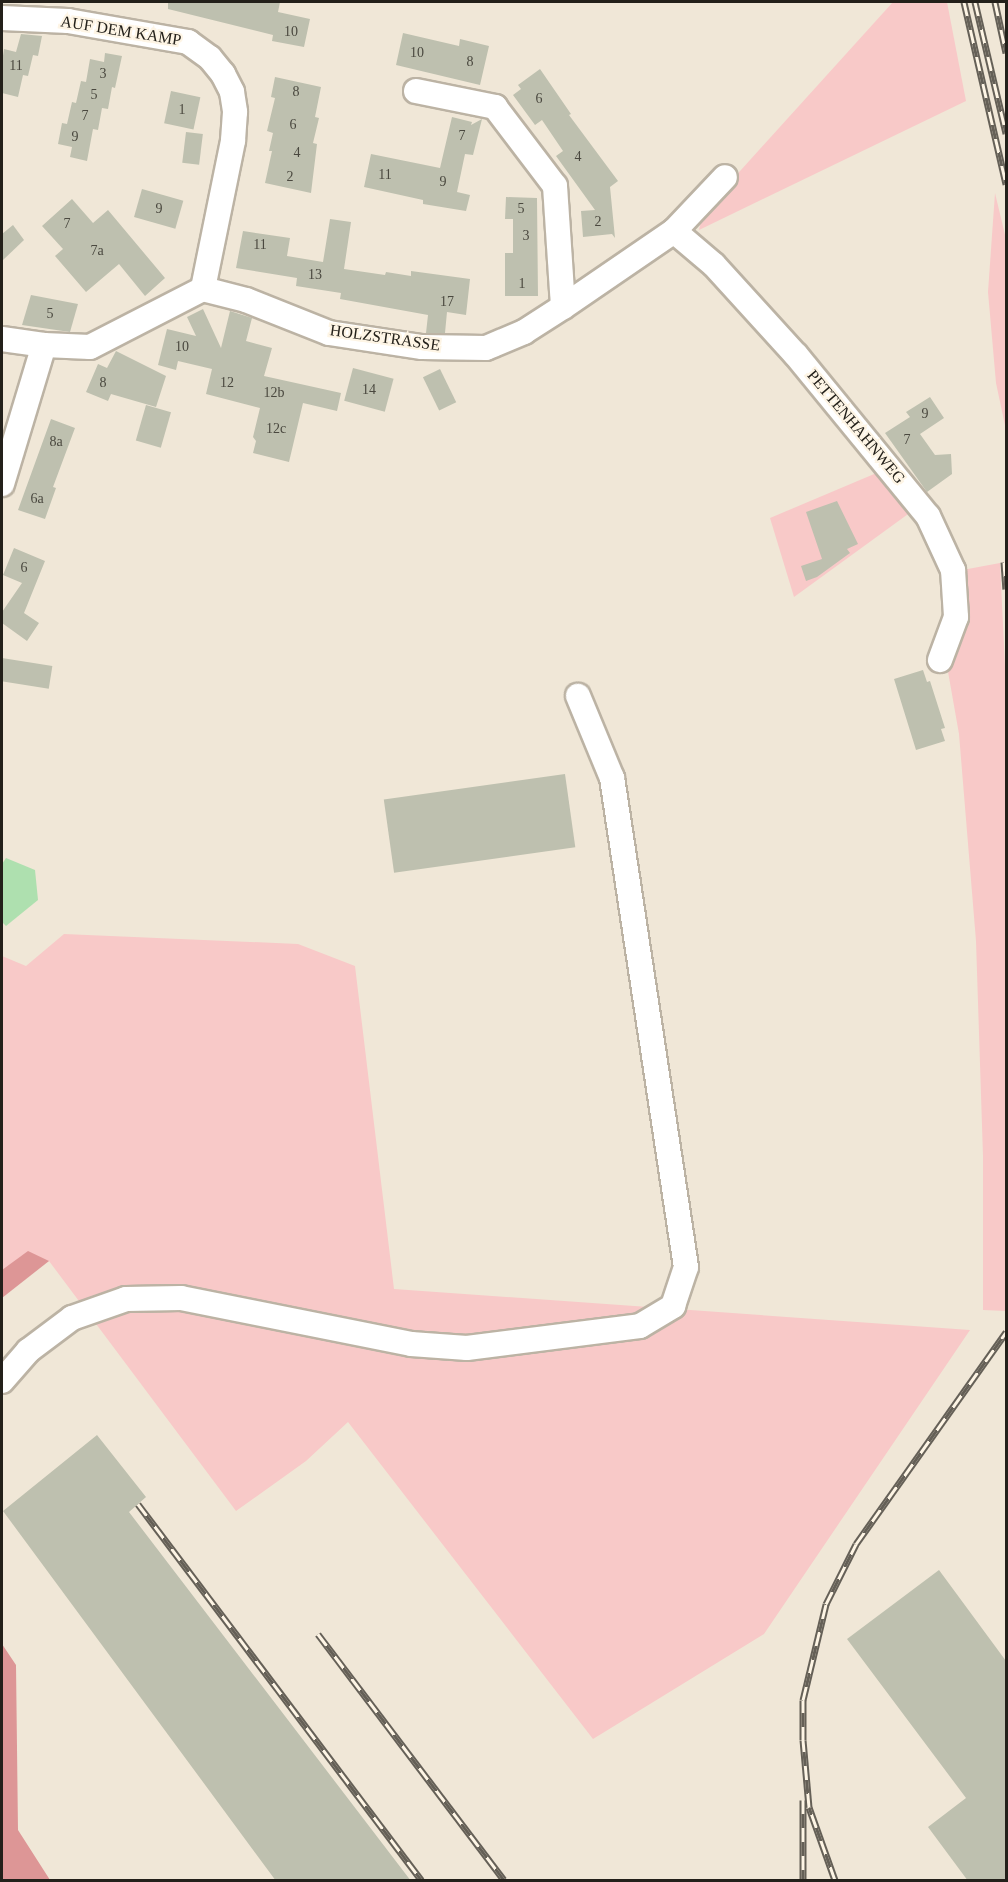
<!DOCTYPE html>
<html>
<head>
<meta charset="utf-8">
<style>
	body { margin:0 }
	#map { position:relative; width:1008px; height:1882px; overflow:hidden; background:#f0e7d7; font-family:"Times New Roman",serif }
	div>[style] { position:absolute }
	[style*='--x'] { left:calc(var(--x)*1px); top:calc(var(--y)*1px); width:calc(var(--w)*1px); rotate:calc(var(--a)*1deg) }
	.green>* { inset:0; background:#f8c9c8 }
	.forest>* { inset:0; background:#dd9696 }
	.water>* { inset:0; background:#aee0af }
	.building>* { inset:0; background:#bec0af; transform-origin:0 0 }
	.roads { filter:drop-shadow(2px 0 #bcb3a4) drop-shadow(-2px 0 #bcb3a4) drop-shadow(0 2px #bcb3a4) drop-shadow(0 -2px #bcb3a4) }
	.minor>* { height:24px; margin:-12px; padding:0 12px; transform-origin:12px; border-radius:12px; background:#fff }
	.rail>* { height:7px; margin-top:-3.5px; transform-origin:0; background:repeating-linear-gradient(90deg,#fef5e5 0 14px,#656057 0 28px); box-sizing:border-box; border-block:2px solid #656057 }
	span { translate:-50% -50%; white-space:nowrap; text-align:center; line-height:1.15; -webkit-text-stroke:4.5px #fef5e5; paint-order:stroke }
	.number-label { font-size:14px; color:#4a483f }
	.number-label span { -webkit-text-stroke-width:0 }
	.street-label { font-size:16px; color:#23201a }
	.frame { position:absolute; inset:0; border:3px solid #23201a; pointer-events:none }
</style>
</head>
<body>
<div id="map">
	<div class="green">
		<div style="clip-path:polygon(893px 2px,947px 2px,966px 101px,699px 230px,703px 212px)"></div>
		<div style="clip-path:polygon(995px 193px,1006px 239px,1006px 430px,996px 383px,988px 292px)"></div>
		<div style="clip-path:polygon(886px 469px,915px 509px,794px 597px,770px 518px)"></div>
		<div style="clip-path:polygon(1000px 563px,1006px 687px,1006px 1311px,983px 1310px,983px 1156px,976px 941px,959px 734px,947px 666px,957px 571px)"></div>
		<div style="clip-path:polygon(64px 934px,298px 944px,355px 966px,394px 1289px,970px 1330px,764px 1634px,593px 1739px,348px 1422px,306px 1461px,236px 1511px,49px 1261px,2px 1284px,2px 956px,26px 966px)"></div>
	</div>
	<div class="forest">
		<div style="clip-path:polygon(28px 1251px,49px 1261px,2px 1298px,2px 1270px)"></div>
		<div style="clip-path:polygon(2px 1644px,16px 1665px,18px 1830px,50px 1880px,2px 1880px)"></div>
	</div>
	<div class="water">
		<div style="clip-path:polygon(6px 858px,35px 870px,38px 900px,6px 926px,2px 922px,2px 864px)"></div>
	</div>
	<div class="building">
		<div style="clip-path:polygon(168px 2px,280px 2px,278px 12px,310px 19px,304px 47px,272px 41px,273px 35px,168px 9px)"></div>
		<div style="clip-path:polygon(403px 33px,459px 46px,460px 39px,489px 46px,480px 85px,396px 65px)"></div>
		<div style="clip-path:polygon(21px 34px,42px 36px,38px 56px,33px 55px,28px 76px,23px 75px,18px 97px,2px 93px,2px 62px,4px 49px,16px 52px)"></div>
		<div style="clip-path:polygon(105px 53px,122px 56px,115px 88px,112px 87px,108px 109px,102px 108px,98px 130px,93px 129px,87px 161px,70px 157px,72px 147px,58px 144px,62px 123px,67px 124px,72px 102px,76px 103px,81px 81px,86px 82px,90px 59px,104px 62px)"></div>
		<div style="clip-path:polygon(540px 69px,571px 114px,569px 115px,618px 181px,610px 187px,615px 238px,612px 234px,583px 237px,581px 211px,595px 210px,556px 156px,563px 151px,542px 120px,535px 125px,513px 95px,521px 89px,518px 85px)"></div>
		<div style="clip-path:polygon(275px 77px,321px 87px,315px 117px,319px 118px,313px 143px,317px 144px,311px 193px,265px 183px,272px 151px,269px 151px,273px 133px,267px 131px,275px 98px,271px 97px)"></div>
		<div style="left:171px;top:91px;width:30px;height:33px;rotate:12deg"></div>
		<div style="clip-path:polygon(452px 117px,472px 122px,471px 125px,482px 119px,473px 155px,465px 154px,457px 192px,470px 195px,466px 211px,423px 204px,423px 200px,364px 187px,371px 154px,440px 168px)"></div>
		<div style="left:186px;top:132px;width:17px;height:31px;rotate:7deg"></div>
		<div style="left:142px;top:189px;width:43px;height:29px;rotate:16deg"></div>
		<div style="clip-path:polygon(506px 197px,537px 198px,538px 296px,505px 296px,505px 253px,513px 253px,513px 219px,505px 219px)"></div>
		<div style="clip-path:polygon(72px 199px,93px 223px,108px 210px,165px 278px,145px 296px,119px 264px,86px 292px,55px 256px,63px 249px,42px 226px)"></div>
		<div style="clip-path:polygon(330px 219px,351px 222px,344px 269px,385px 275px,386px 272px,411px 276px,411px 271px,470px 279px,466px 315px,447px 312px,445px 333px,426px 333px,428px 315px,340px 299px,341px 293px,296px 286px,297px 278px,236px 268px,243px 231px,290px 238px,287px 256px,323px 262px)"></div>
		<div style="clip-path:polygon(13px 225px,24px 240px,2px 261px,2px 234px)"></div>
		<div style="clip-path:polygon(31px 295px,78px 304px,70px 332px,22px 325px)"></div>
		<div style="clip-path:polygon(203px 309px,221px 348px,230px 311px,252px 318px,246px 341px,272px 348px,264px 376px,341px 393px,337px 411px,303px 403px,289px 462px,253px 453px,256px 441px,253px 437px,260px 408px,206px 394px,212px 369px,178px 361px,176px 370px,158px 365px,167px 329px,196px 336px,187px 317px)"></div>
		<div style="clip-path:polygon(116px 351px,166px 376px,156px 407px,111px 394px,108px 401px,86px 392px,98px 364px,107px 368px)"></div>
		<div style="left:353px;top:368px;width:42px;height:34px;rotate:15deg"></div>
		<div style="left:440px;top:369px;width:37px;height:19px;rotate:64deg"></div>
		<div style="clip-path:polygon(930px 397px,944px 418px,920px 434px,935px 455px,951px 454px,952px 474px,927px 492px,885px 433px,910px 417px,906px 412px)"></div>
		<div style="left:146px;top:405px;width:26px;height:37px;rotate:16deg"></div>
		<div style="clip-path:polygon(51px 419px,75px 428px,53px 487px,56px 488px,45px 519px,18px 510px)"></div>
		<div style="clip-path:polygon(837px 501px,858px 544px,847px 549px,850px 553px,817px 577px,806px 581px,801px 566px,822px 559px,806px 512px)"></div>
		<div style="clip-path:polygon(14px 548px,45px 561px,24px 613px,39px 623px,27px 641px,2px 623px,2px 612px,22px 583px,3px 575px)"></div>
		<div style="left:2px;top:658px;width:51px;height:23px;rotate:9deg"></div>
		<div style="clip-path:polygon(923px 670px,927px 682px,930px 681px,945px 728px,941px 729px,945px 741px,916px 750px,894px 679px)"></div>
		<div style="left:565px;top:774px;width:74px;height:183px;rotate:82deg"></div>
		<div style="clip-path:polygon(97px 1435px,146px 1497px,129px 1512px,411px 1881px,276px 1881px,3px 1511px)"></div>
		<div style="clip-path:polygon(939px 1570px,1006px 1661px,1006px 1881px,968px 1881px,928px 1827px,966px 1798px,847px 1639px)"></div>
	</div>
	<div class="roads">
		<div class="minor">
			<div style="--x:2;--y:18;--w:66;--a:2.6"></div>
			<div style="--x:68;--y:21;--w:122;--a:9.9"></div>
			<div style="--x:188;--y:42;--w:27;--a:36"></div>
			<div style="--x:210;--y:58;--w:21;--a:51"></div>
			<div style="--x:223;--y:74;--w:20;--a:63"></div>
			<div style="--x:232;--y:92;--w:20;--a:81"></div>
			<div style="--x:235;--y:112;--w:29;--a:94"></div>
			<div style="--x:233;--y:141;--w:151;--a:101.5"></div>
			<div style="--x:416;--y:91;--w:81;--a:11.4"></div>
			<div style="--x:495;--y:107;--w:99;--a:52.8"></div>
			<div style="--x:555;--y:186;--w:121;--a:86.2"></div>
			<div style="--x:674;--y:231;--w:52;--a:40.4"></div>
			<div style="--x:714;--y:265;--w:122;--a:47.7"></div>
			<div style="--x:796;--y:355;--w:208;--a:50.7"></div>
			<div style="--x:928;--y:516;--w:60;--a:65.2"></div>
			<div style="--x:953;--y:570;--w:47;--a:86.3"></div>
			<div style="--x:956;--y:617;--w:46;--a:110.4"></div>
			<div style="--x:2;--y:339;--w:42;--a:8.1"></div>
			<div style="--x:44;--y:345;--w:46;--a:2.5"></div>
			<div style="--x:90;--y:347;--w:127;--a:-27.2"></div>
			<div style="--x:203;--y:289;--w:44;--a:14.3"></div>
			<div style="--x:246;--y:300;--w:89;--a:21.7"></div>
			<div style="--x:329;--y:333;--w:94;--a:8.6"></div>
			<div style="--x:422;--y:347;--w:64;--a:0.9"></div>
			<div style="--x:486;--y:348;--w:41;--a:-22.8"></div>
			<div style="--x:524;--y:332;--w:46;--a:-32.7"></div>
			<div style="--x:563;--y:307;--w:135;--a:-34.4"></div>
			<div style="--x:674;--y:231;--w:74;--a:-46.6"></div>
			<div style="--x:2;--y:484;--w:145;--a:-73.2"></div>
			<div style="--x:2;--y:1381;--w:40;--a:-49"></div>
			<div style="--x:28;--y:1351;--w:55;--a:-36.9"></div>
			<div style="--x:72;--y:1318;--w:57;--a:-19.4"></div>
			<div style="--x:126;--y:1299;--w:55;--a:-1"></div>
			<div style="--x:181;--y:1298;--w:235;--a:11.3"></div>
			<div style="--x:411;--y:1344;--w:56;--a:4.1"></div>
			<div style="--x:467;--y:1348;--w:174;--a:-7.2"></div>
			<div style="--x:640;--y:1326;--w:39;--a:-31"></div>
			<div style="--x:673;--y:1306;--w:41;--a:-71.6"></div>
			<div style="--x:686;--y:1267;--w:495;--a:-98.6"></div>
			<div style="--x:612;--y:778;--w:89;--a:-112.5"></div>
		</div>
	</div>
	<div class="rail">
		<div style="--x:964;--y:2;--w:187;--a:77"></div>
		<div style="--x:975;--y:2;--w:135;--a:76.7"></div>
		<div style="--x:995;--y:2;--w:52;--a:77.8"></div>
		<div style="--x:1004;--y:562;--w:27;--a:86"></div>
		<div style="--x:138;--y:1504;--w:471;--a:53"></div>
		<div style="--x:318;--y:1634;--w:308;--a:52.9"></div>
		<div style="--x:803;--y:1800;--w:80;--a:90"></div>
		<div style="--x:835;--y:1880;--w:77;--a:-109.6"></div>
		<div style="--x:809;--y:1807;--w:67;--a:-95.1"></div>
		<div style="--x:803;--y:1740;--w:40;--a:-90"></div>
		<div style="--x:803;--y:1700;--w:99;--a:-76.5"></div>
		<div style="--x:826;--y:1604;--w:67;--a:-63.4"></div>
		<div style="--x:856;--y:1544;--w:260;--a:-54.7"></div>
	</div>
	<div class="number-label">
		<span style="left:291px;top:32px">10</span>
		<span style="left:417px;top:53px">10</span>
		<span style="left:470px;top:62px">8</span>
		<span style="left:16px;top:66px">11</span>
		<span style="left:103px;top:74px">3</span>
		<span style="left:296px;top:92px">8</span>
		<span style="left:94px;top:95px">5</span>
		<span style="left:539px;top:99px">6</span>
		<span style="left:182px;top:110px">1</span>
		<span style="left:85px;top:116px">7</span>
		<span style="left:293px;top:125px">6</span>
		<span style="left:462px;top:136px">7</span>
		<span style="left:75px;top:137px">9</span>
		<span style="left:297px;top:153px">4</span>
		<span style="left:578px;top:157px">4</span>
		<span style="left:385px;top:175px">11</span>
		<span style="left:290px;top:177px">2</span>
		<span style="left:443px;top:182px">9</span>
		<span style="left:159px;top:209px">9</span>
		<span style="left:521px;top:209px">5</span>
		<span style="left:598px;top:222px">2</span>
		<span style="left:67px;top:224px">7</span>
		<span style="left:526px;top:236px">3</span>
		<span style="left:260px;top:245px">11</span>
		<span style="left:97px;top:251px">7a</span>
		<span style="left:315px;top:275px">13</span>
		<span style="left:522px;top:284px">1</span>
		<span style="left:447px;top:302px">17</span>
		<span style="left:50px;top:314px">5</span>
		<span style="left:182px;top:347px">10</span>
		<span style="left:103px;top:383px">8</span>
		<span style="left:227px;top:383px">12</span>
		<span style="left:369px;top:390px">14</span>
		<span style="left:274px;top:393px">12b</span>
		<span style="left:925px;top:414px">9</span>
		<span style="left:276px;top:429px">12c</span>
		<span style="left:907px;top:440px">7</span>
		<span style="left:56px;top:442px">8a</span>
		<span style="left:37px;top:499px">6a</span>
		<span style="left:24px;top:568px">6</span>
	</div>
	<div class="street-label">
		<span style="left:121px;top:31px;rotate:9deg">AUF DEM KAMP</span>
		<span style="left:385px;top:338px;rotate:8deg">HOLZSTRASSE</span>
		<span style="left:856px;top:427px;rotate:50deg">PETTENHAHNWEG</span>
	</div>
	<div class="frame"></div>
</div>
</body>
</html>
